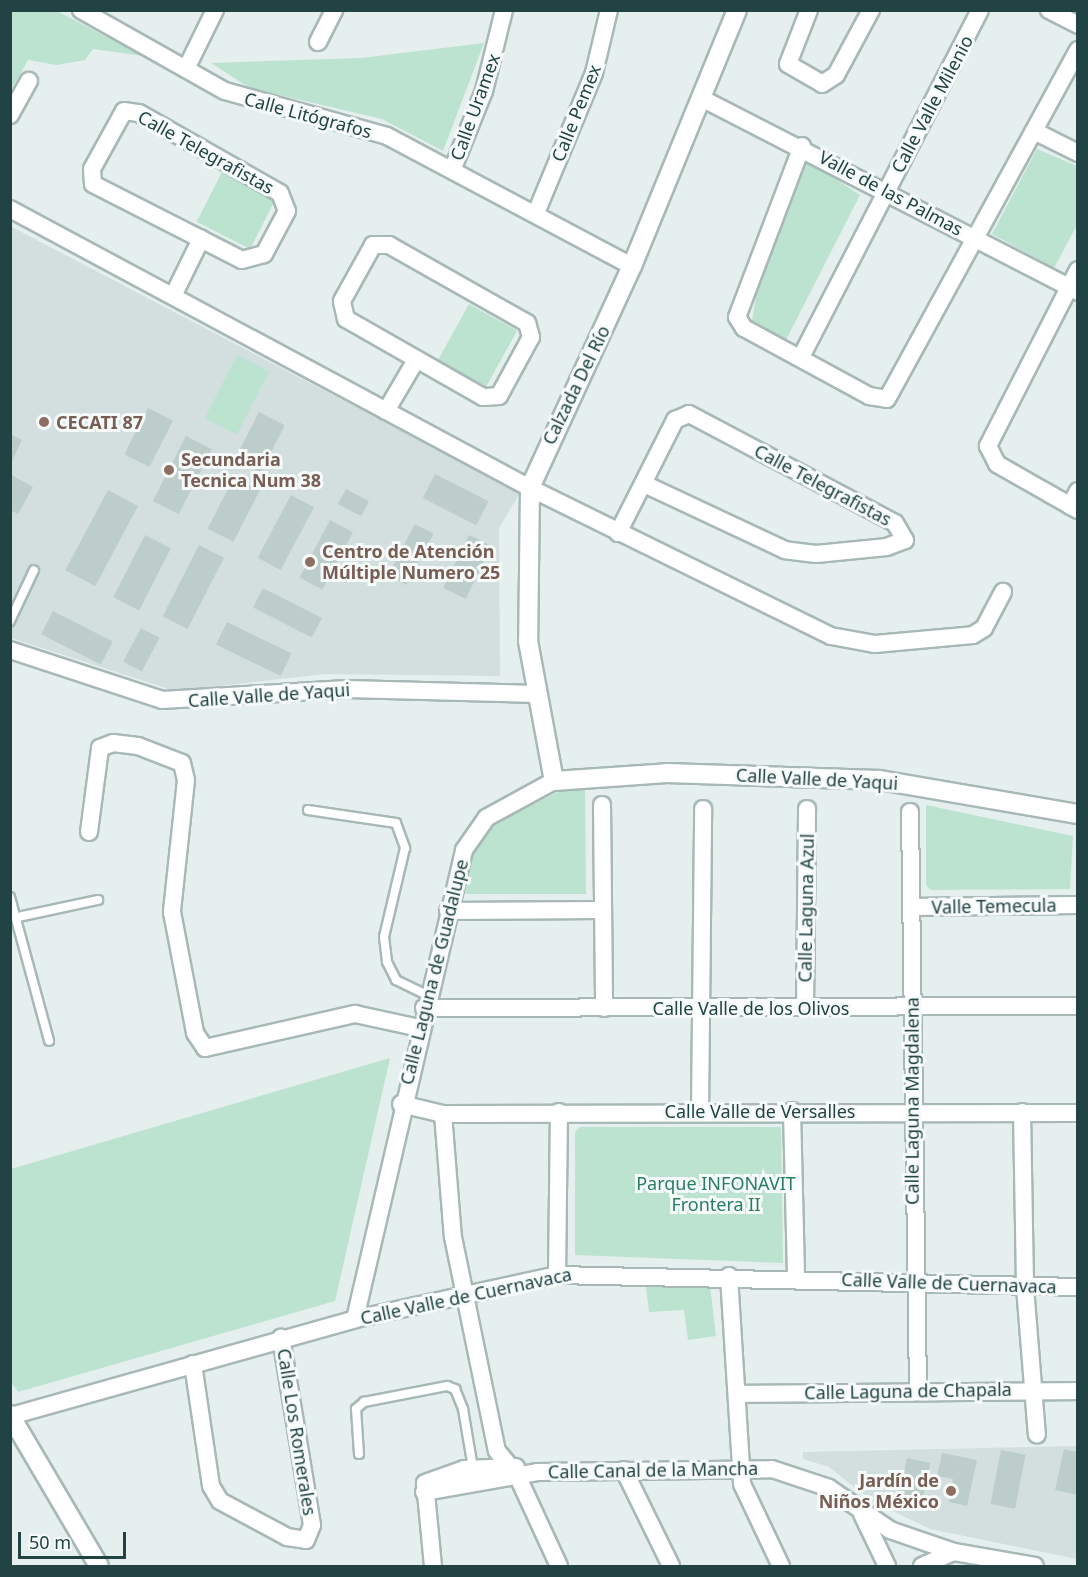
<!DOCTYPE html>
<html>
<head>
<meta charset="utf-8">
<style>
	body { margin:0 }
	#map { position:relative; width:1088px; height:1577px; overflow:hidden; background:#e5efed; font-family:"Noto Sans",sans-serif }
	div>[style] { position:absolute }
	[style*='--x'] { left:calc(var(--x)*1px); top:calc(var(--y)*1px); width:calc(var(--w)*1px); rotate:calc(var(--a)*1deg) }
	.built>* { inset:0; background:#d3dfde }
	.green>* { inset:0; background:#bce2d0; transform-origin:0 0 }
	.building>* { inset:0; background:#bdcdca; transform-origin:0 0 }
	.roads { filter:drop-shadow(2px 0 #a7b8b7) drop-shadow(-2px 0 #a7b8b7) drop-shadow(0 2px #a7b8b7) drop-shadow(0 -2px #a7b8b7) }
	.service>* { height:8px; margin:-4px; padding:0 4px; transform-origin:4px; border-radius:4px; background:#fff }
	.minor>* { height:16px; margin:-8px; padding:0 8px; transform-origin:8px; border-radius:8px; background:#fff }
	.tertiary>* { height:18px; margin:-9px; padding:0 9px; transform-origin:9px; border-radius:9px; background:#fff }
	.dots>* { width:16px; height:16px; translate:-50% -50%; box-sizing:border-box; border:3px solid #f6fbfa; border-radius:50% }
	span { translate:-50% -50%; white-space:nowrap; text-align:center; line-height:1.15; -webkit-text-stroke:6px #f6fbfa; paint-order:stroke }
	.street-label { font-size:18px; color:#224343 }
	.education-label { font-size:18px; color:#785e54; font-weight:700 }
	.left { translate:0 -50%; text-align:left }
	.right { translate:-100% -50%; text-align:right }
	.park-label { font-size:18px; color:#287e5f }
	.frame { position:absolute; inset:0; border:12px solid #224343; pointer-events:none }
	.scale { position:absolute; left:18px; top:1532px; width:108px; height:27px; box-sizing:border-box; border:3px solid #224343; border-top:0; padding-left:8px; font-size:18px; line-height:21px; white-space:nowrap; color:#224343; -webkit-text-stroke:4px #f6fbfa; paint-order:stroke }
</style>
</head>
<body>
<div id="map">
	<div class="built">
		<div style="clip-path:polygon(10px 226px,520px 493px,499px 528px,500px 676px,325px 674px,175px 691px,11px 638px)"></div>
		<div style="clip-path:polygon(1077px 1446px,1077px 1559px,930px 1529px,872px 1501px,829px 1467px,803px 1459px,803px 1452px)"></div>
	</div>
	<div class="green">
		<div style="clip-path:polygon(11px 10px,57px 11px,143px 56px,93px 49px,85px 60px,57px 65px,28px 60px,11px 90px)"></div>
		<div style="clip-path:polygon(484px 43px,443px 151px,382px 119px,250px 88px,211px 63px,361px 58px)"></div>
		<div style="clip-path:polygon(1037px 149px,1077px 166px,1077px 225px,1054px 268px,992px 234px)"></div>
		<div style="clip-path:polygon(805px 159px,860px 195px,786px 340px,752px 321px,760px 272px)"></div>
		<div style="left:223px;top:170px;width:60px;height:58px;rotate:27deg"></div>
		<div style="left:469px;top:304px;width:55px;height:64px;rotate:29deg"></div>
		<div style="left:237px;top:355px;width:36px;height:71px;rotate:27deg"></div>
		<div style="clip-path:polygon(562px 790px,585px 790px,586px 894px,465px 894px,473px 855px,487px 828px)"></div>
		<div style="clip-path:polygon(926px 805px,1073px 836px,1070px 889px,931px 890px,926px 885px)"></div>
		<div style="clip-path:polygon(390px 1058px,335px 1301px,18px 1392px,10px 1380px,11px 1169px)"></div>
		<div style="clip-path:polygon(580px 1127px,781px 1127px,783px 1263px,575px 1255px,575px 1132px)"></div>
		<div style="clip-path:polygon(646px 1286px,710px 1286px,716px 1336px,688px 1340px,684px 1310px,649px 1312px)"></div>
	</div>
	<div class="building">
		<div style="left:148px;top:408px;width:28px;height:52px;rotate:27deg"></div>
		<div style="left:259px;top:412px;width:29px;height:53px;rotate:27deg"></div>
		<div style="clip-path:polygon(10px 434px,22px 440px,10px 465px)"></div>
		<div style="left:186px;top:436px;width:29px;height:73px;rotate:27deg"></div>
		<div style="clip-path:polygon(10px 474px,33px 487px,18px 514px,10px 510px)"></div>
		<div style="left:435px;top:474px;width:60px;height:27px;rotate:27deg"></div>
		<div style="left:234px;top:477px;width:29px;height:58px;rotate:27deg"></div>
		<div style="left:346px;top:489px;width:26px;height:17px;rotate:28deg"></div>
		<div style="left:108px;top:490px;width:34px;height:91px;rotate:28deg"></div>
		<div style="left:291px;top:495px;width:26px;height:71px;rotate:28deg"></div>
		<div style="left:330px;top:520px;width:26px;height:65px;rotate:28deg"></div>
		<div style="left:415px;top:524px;width:21px;height:58px;rotate:28deg"></div>
		<div style="left:145px;top:535px;width:29px;height:70px;rotate:27deg"></div>
		<div style="left:469px;top:535px;width:25px;height:59px;rotate:26deg"></div>
		<div style="left:199px;top:545px;width:28px;height:80px;rotate:27deg"></div>
		<div style="left:263px;top:588px;width:66px;height:22px;rotate:27deg"></div>
		<div style="left:53px;top:611px;width:67px;height:26px;rotate:27deg"></div>
		<div style="left:227px;top:622px;width:72px;height:25px;rotate:26deg"></div>
		<div style="left:141px;top:628px;width:21px;height:38px;rotate:28deg"></div>
		<div style="clip-path:polygon(1064px 1449px,1078px 1452px,1078px 1495px,1055px 1490px)"></div>
		<div style="left:1001px;top:1450px;width:25px;height:55px;rotate:11deg"></div>
		<div style="clip-path:polygon(942px 1453px,977px 1460px,967px 1506px,949px 1502px,953px 1479px,937px 1476px)"></div>
		<div style="left:907px;top:1458px;width:24px;height:43px;rotate:12deg"></div>
	</div>
	<div class="roads">
		<div class="service">
			<div style="--x:10;--y:621;--w:56;--a:-64.8"></div>
			<div style="--x:308;--y:810;--w:89;--a:8.4"></div>
			<div style="--x:396;--y:823;--w:27;--a:70"></div>
			<div style="--x:405;--y:848;--w:91;--a:103.3"></div>
			<div style="--x:384;--y:937;--w:25;--a:83"></div>
			<div style="--x:387;--y:962;--w:20;--a:63"></div>
			<div style="--x:396;--y:980;--w:34;--a:26"></div>
			<div style="--x:10;--y:897;--w:149;--a:74.8"></div>
			<div style="--x:18;--y:917;--w:82;--a:-12"></div>
			<div style="--x:359;--y:1454;--w:45;--a:-93.8"></div>
			<div style="--x:356;--y:1409;--w:11;--a:-41"></div>
			<div style="--x:364;--y:1402;--w:85;--a:-10.9"></div>
			<div style="--x:447;--y:1386;--w:9;--a:21"></div>
			<div style="--x:455;--y:1389;--w:22;--a:68"></div>
			<div style="--x:463;--y:1409;--w:60;--a:80.4"></div>
		</div>
		<div class="minor">
			<div style="--x:81;--y:10;--w:165;--a:29.4"></div>
			<div style="--x:225;--y:91;--w:168;--a:15.5"></div>
			<div style="--x:387;--y:136;--w:277;--a:28"></div>
			<div style="--x:809;--y:10;--w:58;--a:111.3"></div>
			<div style="--x:788;--y:64;--w:39;--a:30"></div>
			<div style="--x:822;--y:84;--w:17;--a:-33"></div>
			<div style="--x:836;--y:75;--w:74;--a:-61.7"></div>
			<div style="--x:1049;--y:10;--w:33;--a:27"></div>
			<div style="--x:318;--y:42;--w:36;--a:-63"></div>
			<div style="--x:186;--y:69;--w:66;--a:-63.8"></div>
			<div style="--x:703;--y:99;--w:422;--a:27.2"></div>
			<div style="--x:124;--y:111;--w:15;--a:8"></div>
			<div style="--x:139;--y:113;--w:162;--a:29.6"></div>
			<div style="--x:280;--y:193;--w:19;--a:69"></div>
			<div style="--x:287;--y:211;--w:49;--a:118.1"></div>
			<div style="--x:264;--y:254;--w:23;--a:165"></div>
			<div style="--x:242;--y:260;--w:167;--a:-153"></div>
			<div style="--x:93;--y:184;--w:15;--a:-94"></div>
			<div style="--x:92;--y:169;--w:66;--a:-61.1"></div>
			<div style="--x:10;--y:115;--w:39;--a:-61"></div>
			<div style="--x:1034;--y:131;--w:49;--a:26.6"></div>
			<div style="--x:802;--y:146;--w:183;--a:110.8"></div>
			<div style="--x:737;--y:317;--w:13;--a:58"></div>
			<div style="--x:744;--y:328;--w:142;--a:28.5"></div>
			<div style="--x:869;--y:396;--w:18;--a:9"></div>
			<div style="--x:887;--y:399;--w:398;--a:-61.3"></div>
			<div style="--x:453;--y:168;--w:83;--a:-68.1"></div>
			<div style="--x:484;--y:91;--w:83;--a:-76.1"></div>
			<div style="--x:10;--y:209;--w:590;--a:28.22"></div>
			<div style="--x:530;--y:488;--w:335;--a:26.2"></div>
			<div style="--x:831;--y:636;--w:45;--a:10.3"></div>
			<div style="--x:875;--y:644;--w:98;--a:-5.2"></div>
			<div style="--x:973;--y:635;--w:13;--a:-32"></div>
			<div style="--x:984;--y:628;--w:41;--a:-62.2"></div>
			<div style="--x:536;--y:213;--w:152;--a:-67.5"></div>
			<div style="--x:594;--y:73;--w:65;--a:-76.6"></div>
			<div style="--x:373;--y:245;--w:16;--a:0"></div>
			<div style="--x:389;--y:245;--w:159;--a:29.5"></div>
			<div style="--x:527;--y:323;--w:15;--a:74"></div>
			<div style="--x:531;--y:337;--w:67;--a:118.5"></div>
			<div style="--x:499;--y:396;--w:16;--a:176"></div>
			<div style="--x:483;--y:397;--w:158;--a:-150.3"></div>
			<div style="--x:346;--y:319;--w:18;--a:-103"></div>
			<div style="--x:342;--y:301;--w:64;--a:-61"></div>
			<div style="--x:1078;--y:270;--w:198;--a:117.1"></div>
			<div style="--x:988;--y:446;--w:20;--a:63"></div>
			<div style="--x:997;--y:464;--w:93;--a:29.6"></div>
			<div style="--x:173;--y:296;--w:64;--a:-63.8"></div>
			<div style="--x:801;--y:357;--w:390;--a:-62.7"></div>
			<div style="--x:386;--y:411;--w:59;--a:-59.5"></div>
			<div style="--x:1070;--y:506;--w:17;--a:-62"></div>
			<div style="--x:618;--y:533;--w:127;--a:-63.2"></div>
			<div style="--x:675;--y:420;--w:15;--a:-23"></div>
			<div style="--x:689;--y:414;--w:233;--a:27.9"></div>
			<div style="--x:895;--y:523;--w:20;--a:60"></div>
			<div style="--x:905;--y:540;--w:19;--a:159"></div>
			<div style="--x:887;--y:547;--w:71;--a:174.4"></div>
			<div style="--x:816;--y:554;--w:31;--a:-173"></div>
			<div style="--x:785;--y:550;--w:156;--a:-154.9"></div>
			<div style="--x:10;--y:650;--w:160;--a:18.2"></div>
			<div style="--x:162;--y:700;--w:185;--a:-3.4"></div>
			<div style="--x:347;--y:689;--w:189;--a:1.5"></div>
			<div style="--x:602;--y:805;--w:203;--a:89.4"></div>
			<div style="--x:910;--y:812;--w:578;--a:89.21"></div>
			<div style="--x:89;--y:832;--w:85;--a:-82.5"></div>
			<div style="--x:100;--y:748;--w:14;--a:-21"></div>
			<div style="--x:113;--y:743;--w:25;--a:7"></div>
			<div style="--x:138;--y:746;--w:47;--a:21.1"></div>
			<div style="--x:182;--y:763;--w:17;--a:77"></div>
			<div style="--x:186;--y:780;--w:133;--a:96.1"></div>
			<div style="--x:172;--y:912;--w:123;--a:79.2"></div>
			<div style="--x:195;--y:1033;--w:18;--a:56"></div>
			<div style="--x:205;--y:1048;--w:154;--a:-12.8"></div>
			<div style="--x:355;--y:1014;--w:66;--a:12.2"></div>
			<div style="--x:911;--y:907;--w:167;--a:-0.7"></div>
			<div style="--x:448;--y:911;--w:154;--a:-0.4"></div>
			<div style="--x:805;--y:1007;--w:198;--a:-89.4"></div>
			<div style="--x:424;--y:1008;--w:654;--a:-0.18"></div>
			<div style="--x:401;--y:1104;--w:43;--a:13.4"></div>
			<div style="--x:443;--y:1114;--w:635;--a:-0.09"></div>
			<div style="--x:792;--y:1111;--w:167;--a:88.6"></div>
			<div style="--x:700;--y:1112;--w:303;--a:-89.4"></div>
			<div style="--x:1022;--y:1112;--w:175;--a:89"></div>
			<div style="--x:1025;--y:1287;--w:148;--a:85.4"></div>
			<div style="--x:443;--y:1114;--w:123;--a:85.4"></div>
			<div style="--x:453;--y:1237;--w:218;--a:78.4"></div>
			<div style="--x:497;--y:1451;--w:31;--a:50"></div>
			<div style="--x:517;--y:1475;--w:100;--a:65.2"></div>
			<div style="--x:557;--y:1275;--w:163;--a:-89.3"></div>
			<div style="--x:729;--y:1276;--w:208;--a:86.4"></div>
			<div style="--x:742;--y:1484;--w:91;--a:64.6"></div>
			<div style="--x:355;--y:1319;--w:481;--a:-76.9"></div>
			<div style="--x:464;--y:850;--w:39;--a:-55"></div>
			<div style="--x:486;--y:818;--w:77;--a:-28.6"></div>
			<div style="--x:193;--y:1364;--w:123;--a:81.6"></div>
			<div style="--x:211;--y:1486;--w:17;--a:59"></div>
			<div style="--x:220;--y:1501;--w:76;--a:28.2"></div>
			<div style="--x:287;--y:1537;--w:19;--a:9"></div>
			<div style="--x:306;--y:1540;--w:16;--a:-68"></div>
			<div style="--x:312;--y:1525;--w:190;--a:-99.4"></div>
			<div style="--x:738;--y:1394;--w:340;--a:-0.5"></div>
			<div style="--x:11;--y:1416;--w:357;--a:-15.7"></div>
			<div style="--x:355;--y:1319;--w:207;--a:-12.3"></div>
			<div style="--x:557;--y:1275;--w:521;--a:1.32"></div>
			<div style="--x:624;--y:1470;--w:107;--a:63.9"></div>
			<div style="--x:424;--y:1492;--w:115;--a:-10"></div>
			<div style="--x:537;--y:1472;--w:235;--a:-0.7"></div>
			<div style="--x:772;--y:1469;--w:60;--a:18.4"></div>
			<div style="--x:829;--y:1488;--w:74;--a:34.5"></div>
			<div style="--x:890;--y:1530;--w:68;--a:19"></div>
			<div style="--x:954;--y:1552;--w:82;--a:9.8"></div>
			<div style="--x:862;--y:1514;--w:58;--a:64.3"></div>
			<div style="--x:433;--y:1566;--w:83;--a:-95.5"></div>
			<div style="--x:425;--y:1483;--w:41;--a:-19.7"></div>
			<div style="--x:464;--y:1469;--w:52;--a:-2.2"></div>
			<div style="--x:922;--y:1566;--w:35;--a:-24"></div>
		</div>
		<div class="tertiary">
			<div style="--x:737;--y:10;--w:277;--a:112.3"></div>
			<div style="--x:632;--y:266;--w:244;--a:114.7"></div>
			<div style="--x:530;--y:488;--w:153;--a:90.7"></div>
			<div style="--x:528;--y:641;--w:142;--a:79.5"></div>
			<div style="--x:554;--y:781;--w:113;--a:-4"></div>
			<div style="--x:667;--y:773;--w:212;--a:1.9"></div>
			<div style="--x:879;--y:780;--w:202;--a:9.7"></div>
			<div style="--x:10;--y:1415;--w:175;--a:59.5"></div>
		</div>
	</div>
	<div class="dots">
		<div style="left:44px;top:422px;background:#8d6e63"></div>
		<div style="left:169px;top:470px;background:#8d6e63"></div>
		<div style="left:310px;top:562px;background:#8d6e63"></div>
		<div style="left:951px;top:1491px;background:#8d6e63"></div>
	</div>
	<div class="street-label">
		<span style="left:932px;top:104px;rotate:-62deg">Calle Valle Milenio</span>
		<span style="left:475px;top:107px;rotate:-70deg">Calle Uramex</span>
		<span style="left:576px;top:113px;rotate:-68deg">Calle Pemex</span>
		<span style="left:308px;top:115px;rotate:15deg">Calle Litógrafos</span>
		<span style="left:206px;top:152px;rotate:29deg">Calle Telegrafistas</span>
		<span style="left:891px;top:193px;rotate:28deg">Valle de las Palmas</span>
		<span style="left:576px;top:385px;rotate:-64deg">Calzada Del Río</span>
		<span style="left:823px;top:485px;rotate:28deg">Calle Telegrafistas</span>
		<span style="left:269px;top:695px;rotate:-4deg">Calle Valle de Yaqui</span>
		<span style="left:817px;top:779px;rotate:3deg">Calle Valle de Yaqui</span>
		<span style="left:994px;top:906px;rotate:-1deg">Valle Temecula</span>
		<span style="left:806px;top:908px;rotate:-89deg">Calle Laguna Azul</span>
		<span style="left:434px;top:972px;rotate:-76deg">Calle Laguna de Guadalupe</span>
		<span style="left:751px;top:1008px">Calle Valle de los Olivos</span>
		<span style="left:912px;top:1101px;rotate:-90deg">Calle Laguna Magdalena</span>
		<span style="left:760px;top:1111px">Calle Valle de Versalles</span>
		<span style="left:949px;top:1283px;rotate:2deg">Calle Valle de Cuernavaca</span>
		<span style="left:466px;top:1296px;rotate:-12deg">Calle Valle de Cuernavaca</span>
		<span style="left:908px;top:1391px;rotate:-1deg">Calle Laguna de Chapala</span>
		<span style="left:297px;top:1432px;rotate:81deg">Calle Los Romerales</span>
		<span style="left:653px;top:1470px;rotate:-1deg">Calle Canal de la Mancha</span>
	</div>
	<div class="education-label">
		<span class="left" style="left:56px;top:422px">CECATI 87</span>
		<span class="left" style="left:181px;top:470px">Secundaria<br>Tecnica Num 38</span>
		<span class="left" style="left:322px;top:562px">Centro de Atención<br>Múltiple Numero 25</span>
		<span class="right" style="left:939px;top:1491px">Jardín de<br>Niños México</span>
	</div>
	<div class="park-label">
		<span style="left:716px;top:1194px">Parque INFONAVIT<br>Frontera II</span>
	</div>
	<div class="frame"></div>
	<div class="scale">50 m</div>
</div>
</body>
</html>
